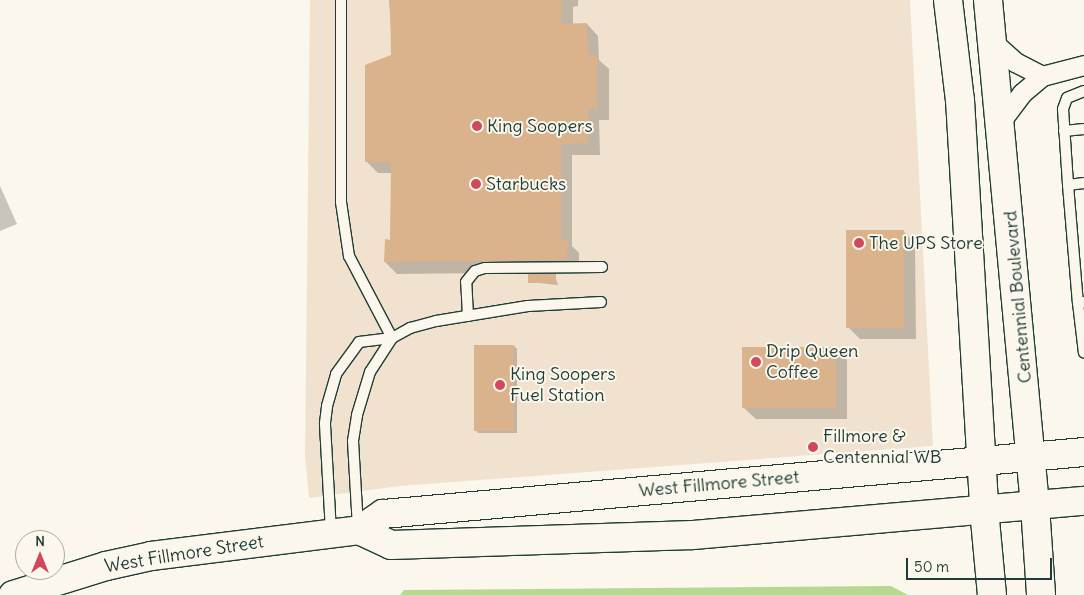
<!DOCTYPE html>
<html>
<head>
<meta charset="utf-8">
<style>
	body { margin:0 }
	#map { position:relative; width:1084px; height:595px; overflow:hidden; background:#fbf7ec; font-family:Delius,sans-serif }
	div>[style] { position:absolute }
	[style*='--x'] { left:calc(var(--x)*1px); top:calc(var(--y)*1px); width:calc(var(--w)*1px); rotate:calc(var(--a)*1deg) }
	.built>* { inset:0; background:#f1e2cf }
	.green>* { inset:0; background:#b7d891 }
	.shadow>* { inset:0; background:#0003 }
	.building>* { inset:0; background:#dab28b; transform-origin:0 0 }
	.roads { filter:drop-shadow(1px 0 #1f3d34) drop-shadow(-1px 0 #1f3d34) drop-shadow(0 1px #1f3d34) drop-shadow(0 -1px #1f3d34) }
	.lane>* { height:10px; margin:-5px; padding:0 5px; transform-origin:5px; border-radius:5px; background:#fbf7ec }
	.street>* { height:19px; margin:-9.5px; padding:0 9.5px; transform-origin:9.5px; border-radius:9.5px; background:#fbf7ec }
	.secondary>* { height:28px; margin:-14px; padding:0 14px; transform-origin:14px; border-radius:14px; background:#fbf7ec }
	.primary>* { height:28px; margin:-14px; padding:0 14px; transform-origin:14px; border-radius:14px; background:#fbf7ec }
	.dots>* { width:14px; height:14px; translate:-50% -50%; box-sizing:border-box; border:2px solid #fbf7ec; border-radius:50% }
	span { translate:-50% -50%; white-space:nowrap; text-align:center; line-height:1.15; -webkit-text-stroke:4px #fbf7ec; paint-order:stroke }
	.poi-label { font-size:18px; color:#1f3d34 }
	.left { translate:0 -50%; text-align:left }
	.street-label { font-size:18px; color:#1f3d34 }
	.north { position:absolute; left:15px; top:530px; width:50px; height:50px; box-sizing:border-box; background:#fbf7ec; border:1px solid #a3ada2; border-radius:50%; rotate:0deg; font-size:14px; font-weight:700; line-height:20px; text-align:center; color:#1f3d34 }
	.north::after { content:''; display:block; margin:auto; width:18px; height:22px; background:#d1495b; clip-path:polygon(50% 0,100% 100%,50% 72%,0 100%) }
	.scale { position:absolute; left:906px; top:558px; width:146px; height:22px; box-sizing:border-box; border:2px solid #1f3d34; border-top:0; padding-left:6px; font-size:15px; line-height:18px; white-space:nowrap; color:#1f3d34; -webkit-text-stroke:4px #fbf7ec; paint-order:stroke }
</style>
</head>
<body>
<div id="map">
	<div class="built">
		<div style="clip-path:polygon(310px 0,910px 0,933px 446px,400px 486px,309px 498px,305px 456px)"></div>
	</div>
	<div class="green">
		<div style="clip-path:polygon(891px 586px,908px 595px,400px 595px,404px 590px)"></div>
	</div>
	<div class="shadow">
		<div style="clip-path:polygon(389px 0,578px 0,578px 6px,573px 7px,573px 24px,587px 24px,598px 36px,599px 60px,609px 69px,609px 120px,599px 120px,600px 155px,572px 155px,572px 246px,579px 253px,579px 272px,397px 274px,385px 262px,392px 241px,392px 173px,378px 173px,366px 161px,393px 56px)"></div>
		<div style="clip-path:polygon(0 186px,17px 224px,0 231px)"></div>
		<div style="clip-path:polygon(903px 231px,915px 243px,916px 339px,860px 339px,848px 327px)"></div>
		<div style="clip-path:polygon(555px 276px,558px 285px,529px 282px)"></div>
		<div style="clip-path:polygon(514px 346px,517px 349px,517px 433px,478px 433px,476px 430px)"></div>
		<div style="clip-path:polygon(835px 348px,847px 360px,847px 419px,756px 419px,744px 408px)"></div>
	</div>
	<div class="building">
		<div style="clip-path:polygon(390px 0,562px 0,561px 24px,587px 23px,588px 54px,597px 56px,597px 109px,588px 109px,588px 143px,561px 144px,561px 239px,568px 240px,567px 260px,384px 262px,385px 239px,390px 240px,391px 162px,365px 162px,365px 65px,391px 55px)"></div>
		<div style="left:846px;top:230px;width:58px;height:98px"></div>
		<div style="left:556px;top:274px;width:9px;height:28px;rotate:90deg"></div>
		<div style="left:474px;top:345px;width:40px;height:86px"></div>
		<div style="left:742px;top:347px;width:94px;height:61px"></div>
	</div>
	<div class="roads">
		<div class="lane">
			<div style="--x:341;--y:0;--w:202;--a:90"></div>
			<div style="--x:341;--y:202;--w:55;--a:81.6"></div>
			<div style="--x:349;--y:256;--w:93;--a:62.3"></div>
			<div style="--x:1084;--y:91;--w:18;--a:158"></div>
			<div style="--x:1067;--y:98;--w:12;--a:110"></div>
			<div style="--x:1063;--y:109;--w:76;--a:86.2"></div>
			<div style="--x:1068;--y:185;--w:16;--a:-7"></div>
			<div style="--x:1064;--y:131;--w:20;--a:-6"></div>
			<div style="--x:1068;--y:185;--w:118;--a:85.2"></div>
			<div style="--x:1078;--y:303;--w:6;--a:-9"></div>
			<div style="--x:1078;--y:303;--w:50;--a:83.2"></div>
			<div style="--x:468;--y:316;--w:34;--a:-93"></div>
			<div style="--x:466;--y:282;--w:14;--a:-51"></div>
			<div style="--x:475;--y:271;--w:10;--a:-17"></div>
			<div style="--x:485;--y:268;--w:117;--a:-0.5"></div>
			<div style="--x:358;--y:528;--w:87;--a:-93.3"></div>
			<div style="--x:353;--y:441;--w:26;--a:-81"></div>
			<div style="--x:357;--y:415;--w:45;--a:-73.2"></div>
			<div style="--x:370;--y:372;--w:40;--a:-57.1"></div>
			<div style="--x:331;--y:532;--w:109;--a:-93.2"></div>
			<div style="--x:325;--y:423;--w:17;--a:-83"></div>
			<div style="--x:327;--y:406;--w:33;--a:-74"></div>
			<div style="--x:336;--y:374;--w:39;--a:-54"></div>
			<div style="--x:359;--y:342;--w:33;--a:-7"></div>
			<div style="--x:392;--y:338;--w:21;--a:-29"></div>
			<div style="--x:410;--y:328;--w:27;--a:-15"></div>
			<div style="--x:436;--y:321;--w:93;--a:-9.3"></div>
			<div style="--x:528;--y:306;--w:73;--a:-3.1"></div>
		</div>
		<div class="street">
			<div style="--x:993;--y:42;--w:30;--a:42"></div>
			<div style="--x:1015;--y:62;--w:30;--a:27"></div>
			<div style="--x:1001;--y:121;--w:35;--a:-53"></div>
			<div style="--x:1022;--y:93;--w:26;--a:-40"></div>
			<div style="--x:1042;--y:76;--w:43;--a:-14.7"></div>
		</div>
		<div class="secondary">
			<div style="--x:1035;--y:506;--w:89;--a:86.1"></div>
			<div style="--x:984;--y:509;--w:86;--a:84.7"></div>
		</div>
		<div class="primary">
			<div style="--x:948;--y:0;--w:101;--a:83.2"></div>
			<div style="--x:960;--y:100;--w:410;--a:86.6"></div>
			<div style="--x:988;--y:0;--w:508;--a:84.69"></div>
			<div style="--x:359;--y:530;--w:35;--a:25"></div>
			<div style="--x:391;--y:545;--w:302;--a:-1.9"></div>
			<div style="--x:693;--y:535;--w:392;--a:-5"></div>
			<div style="--x:13;--y:595;--w:97;--a:-17.3"></div>
			<div style="--x:106;--y:566;--w:46;--a:-12.5"></div>
			<div style="--x:151;--y:556;--w:210;--a:-7.1"></div>
			<div style="--x:359;--y:530;--w:29;--a:-34"></div>
			<div style="--x:383;--y:514;--w:704;--a:-5.05"></div>
		</div>
	</div>
	<div class="dots">
		<div style="left:477px;top:126px;background:#d1495b"></div>
		<div style="left:476px;top:184px;background:#d1495b"></div>
		<div style="left:859px;top:243px;background:#d1495b"></div>
		<div style="left:756px;top:362px;background:#d1495b"></div>
		<div style="left:500px;top:385px;background:#d1495b"></div>
		<div style="left:813px;top:447px;background:#d1495b"></div>
	</div>
	<div class="poi-label">
		<span class="left" style="left:487px;top:126px">King Soopers</span>
		<span class="left" style="left:486px;top:184px">Starbucks</span>
		<span class="left" style="left:869px;top:243px">The UPS Store</span>
		<span class="left" style="left:766px;top:362px">Drip Queen<br>Coffee</span>
		<span class="left" style="left:510px;top:385px">King Soopers<br>Fuel Station</span>
		<span class="left" style="left:823px;top:447px">Fillmore &amp;<br>Centennial WB</span>
	</div>
	<div class="street-label">
		<span style="left:1018px;top:297px;rotate:-95deg">Centennial Boulevard</span>
		<span style="left:719px;top:484px;rotate:-5deg">West Fillmore Street</span>
		<span style="left:184px;top:554px;rotate:-9deg">West Fillmore Street</span>
	</div>
	<div class="north">N</div>
	<div class="scale">50 m</div>
</div>
</body>
</html>
